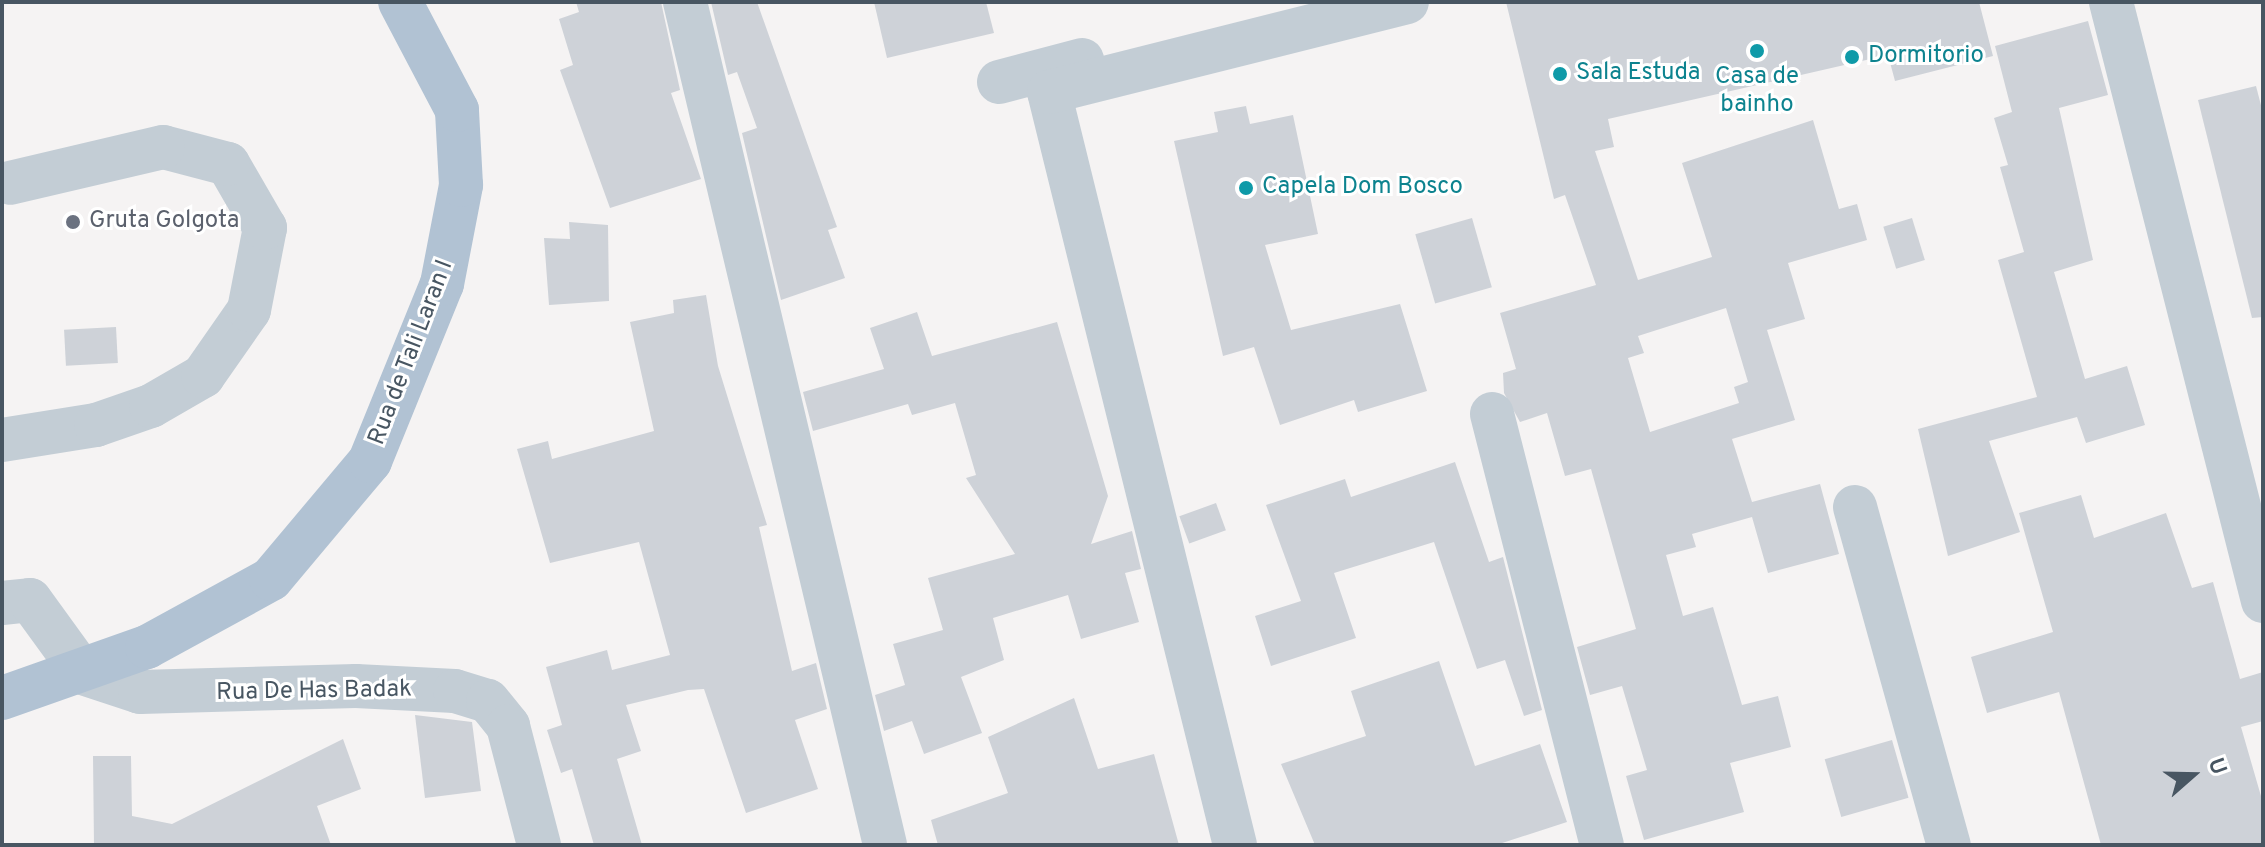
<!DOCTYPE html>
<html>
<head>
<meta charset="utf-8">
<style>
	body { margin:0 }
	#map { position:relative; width:2265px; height:847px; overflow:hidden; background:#f5f3f3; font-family:Overpass,sans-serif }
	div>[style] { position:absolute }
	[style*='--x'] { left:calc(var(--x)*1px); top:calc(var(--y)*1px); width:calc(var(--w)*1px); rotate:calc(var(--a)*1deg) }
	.building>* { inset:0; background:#ced2d8; transform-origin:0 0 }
	.street>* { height:44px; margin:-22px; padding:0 22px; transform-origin:22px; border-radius:22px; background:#c3cdd5 }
	.primary>* { height:44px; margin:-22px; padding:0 22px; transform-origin:22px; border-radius:22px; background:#b1c2d3 }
	.dots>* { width:22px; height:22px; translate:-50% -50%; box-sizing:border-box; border:4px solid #fff; border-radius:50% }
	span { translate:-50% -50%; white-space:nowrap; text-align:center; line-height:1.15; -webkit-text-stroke:6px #fff; paint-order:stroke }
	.culture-label { font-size:24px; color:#0d838f }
	.left { translate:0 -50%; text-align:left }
	.worship-label { font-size:24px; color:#5b616d }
	.street-label { font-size:24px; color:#485662 }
	.frame { position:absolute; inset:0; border:4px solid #485662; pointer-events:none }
	.north { position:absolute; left:2153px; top:735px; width:80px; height:80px; -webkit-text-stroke:6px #fff; paint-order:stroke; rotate:70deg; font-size:22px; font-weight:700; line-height:32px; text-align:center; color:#485662 }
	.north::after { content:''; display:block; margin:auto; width:28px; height:36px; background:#485662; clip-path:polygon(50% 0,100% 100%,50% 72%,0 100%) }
</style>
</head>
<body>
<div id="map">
	<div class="building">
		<div style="clip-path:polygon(576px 2px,661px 2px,680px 90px,671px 93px,701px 179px,610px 208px,560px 70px,573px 65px,559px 19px,579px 12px)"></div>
		<div style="clip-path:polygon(711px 2px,757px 2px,837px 227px,828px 230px,845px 278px,781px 300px,742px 133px,757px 128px,737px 72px,728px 75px)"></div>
		<div style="clip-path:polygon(874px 2px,986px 2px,994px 33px,887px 58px)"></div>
		<div style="clip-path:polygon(evenodd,1506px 2px,1979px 2px,1993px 56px,1895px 81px,1888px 55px,1608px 119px,1614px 147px,1595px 151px,1638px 280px,1712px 257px,1682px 163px,1813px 120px,1839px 209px,1857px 204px,1867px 240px,1788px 263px,1805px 319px,1767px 330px,1795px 420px,1732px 439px,1752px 502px,1820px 484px,1839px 554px,1768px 573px,1752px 517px,1692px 534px,1696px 547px,1666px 555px,1683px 616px,1713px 607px,1742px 705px,1778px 696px,1791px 747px,1730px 763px,1744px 812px,1644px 840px,1626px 776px,1647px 770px,1622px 686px,1590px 695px,1577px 647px,1636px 629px,1591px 469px,1565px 476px,1547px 413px,1520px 422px,1504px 393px,1503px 373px,1516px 369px,1500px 313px,1596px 285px,1565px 195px,1554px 199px,1506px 2px,1726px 308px,1748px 382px,1734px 387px,1739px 403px,1650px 432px,1628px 358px,1644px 353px,1638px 336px,1726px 308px)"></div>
		<div style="clip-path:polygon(2088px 21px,2108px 95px,2059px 108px,2093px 260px,2054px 272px,2085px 379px,2127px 366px,2145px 425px,2086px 443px,2077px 417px,1989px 441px,2020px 532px,1948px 556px,1918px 429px,2037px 397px,1998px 260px,2024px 252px,2000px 167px,2008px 165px,1994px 118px,2012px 112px,1995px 46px)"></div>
		<div style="clip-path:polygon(2256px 86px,2263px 113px,2263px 317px,2252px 318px,2198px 100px)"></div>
		<div style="clip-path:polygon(1246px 106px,1250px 124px,1293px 115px,1318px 234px,1265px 245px,1291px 330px,1400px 304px,1427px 391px,1358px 412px,1354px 400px,1280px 425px,1254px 347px,1223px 356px,1174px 141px,1218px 132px,1214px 112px)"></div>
		<div style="left:1472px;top:218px;width:72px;height:59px;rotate:74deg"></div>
		<div style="left:1912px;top:218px;width:44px;height:30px;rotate:73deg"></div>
		<div style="clip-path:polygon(569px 222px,608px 225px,609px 301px,549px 305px,544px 238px,570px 239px)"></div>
		<div style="clip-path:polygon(706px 295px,718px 366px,767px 525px,759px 527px,792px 671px,816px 663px,827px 709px,795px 720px,818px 789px,746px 813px,704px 689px,688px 690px,626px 705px,641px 751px,617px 759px,642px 845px,594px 845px,572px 769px,561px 773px,547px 730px,562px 725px,546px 667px,607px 650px,612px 670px,670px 655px,639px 542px,550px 563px,517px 449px,548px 441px,552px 459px,654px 431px,630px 322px,674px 313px,673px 300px)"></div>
		<div style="clip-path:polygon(917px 312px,932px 356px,1057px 322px,1108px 496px,1091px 544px,1132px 531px,1141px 569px,1125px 573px,1139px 622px,1081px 639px,1068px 595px,993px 618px,1004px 660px,961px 677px,982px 733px,924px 754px,912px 721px,884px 731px,875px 695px,905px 685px,893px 644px,943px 630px,928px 578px,1015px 554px,966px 478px,976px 475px,955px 403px,912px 415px,908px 404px,813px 431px,803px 392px,884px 369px,870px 328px)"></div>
		<div style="left:116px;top:327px;width:36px;height:52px;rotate:87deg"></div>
		<div style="clip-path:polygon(1455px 462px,1489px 562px,1503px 557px,1542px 710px,1524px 716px,1505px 660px,1477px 669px,1434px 542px,1334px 573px,1356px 638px,1271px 666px,1255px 616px,1301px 601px,1266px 505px,1345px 479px,1351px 497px)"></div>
		<div style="clip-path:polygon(2081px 495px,2094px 538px,2166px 513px,2192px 588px,2213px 582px,2240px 679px,2263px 672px,2263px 721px,2241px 727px,2263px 803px,2263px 845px,2101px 845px,2059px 692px,1987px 713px,1971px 657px,2053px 632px,2019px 513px)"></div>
		<div style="left:1216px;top:503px;width:29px;height:39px;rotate:70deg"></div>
		<div style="clip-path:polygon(1439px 661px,1475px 766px,1540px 744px,1567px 822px,1496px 845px,1315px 845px,1281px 764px,1366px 736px,1351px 691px)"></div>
		<div style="clip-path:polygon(1074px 698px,1098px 769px,1154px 754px,1179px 845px,938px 845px,931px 820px,1008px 793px,988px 737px)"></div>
		<div style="clip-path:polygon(415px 715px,472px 722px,481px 791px,425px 798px)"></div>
		<div style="clip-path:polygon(343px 739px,361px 789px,317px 806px,331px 845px,94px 845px,93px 756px,131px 756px,132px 816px,172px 824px)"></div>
		<div style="left:1892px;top:740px;width:60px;height:70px;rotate:74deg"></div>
	</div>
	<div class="street">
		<div style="--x:685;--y:2;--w:866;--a:76.65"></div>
		<div style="--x:2111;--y:2;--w:618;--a:75.76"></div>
		<div style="--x:999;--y:82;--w:86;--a:-14.8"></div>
		<div style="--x:1492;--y:414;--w:445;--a:75.7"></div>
		<div style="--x:2;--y:440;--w:95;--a:-9.1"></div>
		<div style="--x:96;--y:425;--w:58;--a:-19.1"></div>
		<div style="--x:151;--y:406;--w:60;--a:-30"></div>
		<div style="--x:203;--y:376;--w:80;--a:-55.1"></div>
		<div style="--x:249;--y:310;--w:84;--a:-79"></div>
		<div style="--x:265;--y:228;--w:74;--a:-120"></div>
		<div style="--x:228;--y:164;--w:67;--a:-165.3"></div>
		<div style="--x:163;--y:147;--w:157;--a:166.8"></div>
		<div style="--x:1855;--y:507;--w:351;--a:74.5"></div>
		<div style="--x:2;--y:603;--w:28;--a:-6"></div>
		<div style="--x:30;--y:600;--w:90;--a:54"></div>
		<div style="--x:83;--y:673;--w:60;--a:18.4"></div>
		<div style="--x:140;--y:692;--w:216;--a:-1.6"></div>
		<div style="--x:356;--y:686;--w:99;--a:2.9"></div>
		<div style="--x:455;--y:691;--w:34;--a:17"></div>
		<div style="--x:488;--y:701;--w:32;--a:51"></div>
		<div style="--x:508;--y:726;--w:123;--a:75.4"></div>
		<div style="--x:1235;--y:845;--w:776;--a:-103.87"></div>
		<div style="--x:1049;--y:92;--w:369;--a:-14.1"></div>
	</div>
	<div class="primary">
		<div style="--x:2;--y:698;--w:154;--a:-19.4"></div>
		<div style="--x:147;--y:647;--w:141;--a:-28.7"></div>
		<div style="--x:271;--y:579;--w:154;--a:-50"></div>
		<div style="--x:370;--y:461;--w:191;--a:-67.9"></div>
		<div style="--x:442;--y:284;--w:101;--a:-79.1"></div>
		<div style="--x:461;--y:185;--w:75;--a:-93.1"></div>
		<div style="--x:457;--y:110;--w:122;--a:-117.8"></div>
	</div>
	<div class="dots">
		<div style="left:1757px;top:51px;background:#0f9aa8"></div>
		<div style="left:1852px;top:57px;background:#0f9aa8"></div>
		<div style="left:1560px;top:74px;background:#0f9aa8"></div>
		<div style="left:1246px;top:188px;background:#0f9aa8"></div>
		<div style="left:73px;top:222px;background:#6b7280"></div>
	</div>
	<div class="culture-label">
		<span class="left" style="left:1868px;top:57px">Dormitorio</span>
		<span class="left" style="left:1576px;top:74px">Sala Estuda</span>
		<span style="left:1757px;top:92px">Casa de<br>bainho</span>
		<span class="left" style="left:1262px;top:188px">Capela Dom Bosco</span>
	</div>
	<div class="worship-label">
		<span class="left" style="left:89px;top:222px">Gruta Golgota</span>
	</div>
	<div class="street-label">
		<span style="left:412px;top:353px;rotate:-69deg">Rua de Tali Laran I</span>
		<span style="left:314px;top:692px;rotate:-1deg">Rua De Has Badak</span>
	</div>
	<div class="frame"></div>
	<div class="north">U</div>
</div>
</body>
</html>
